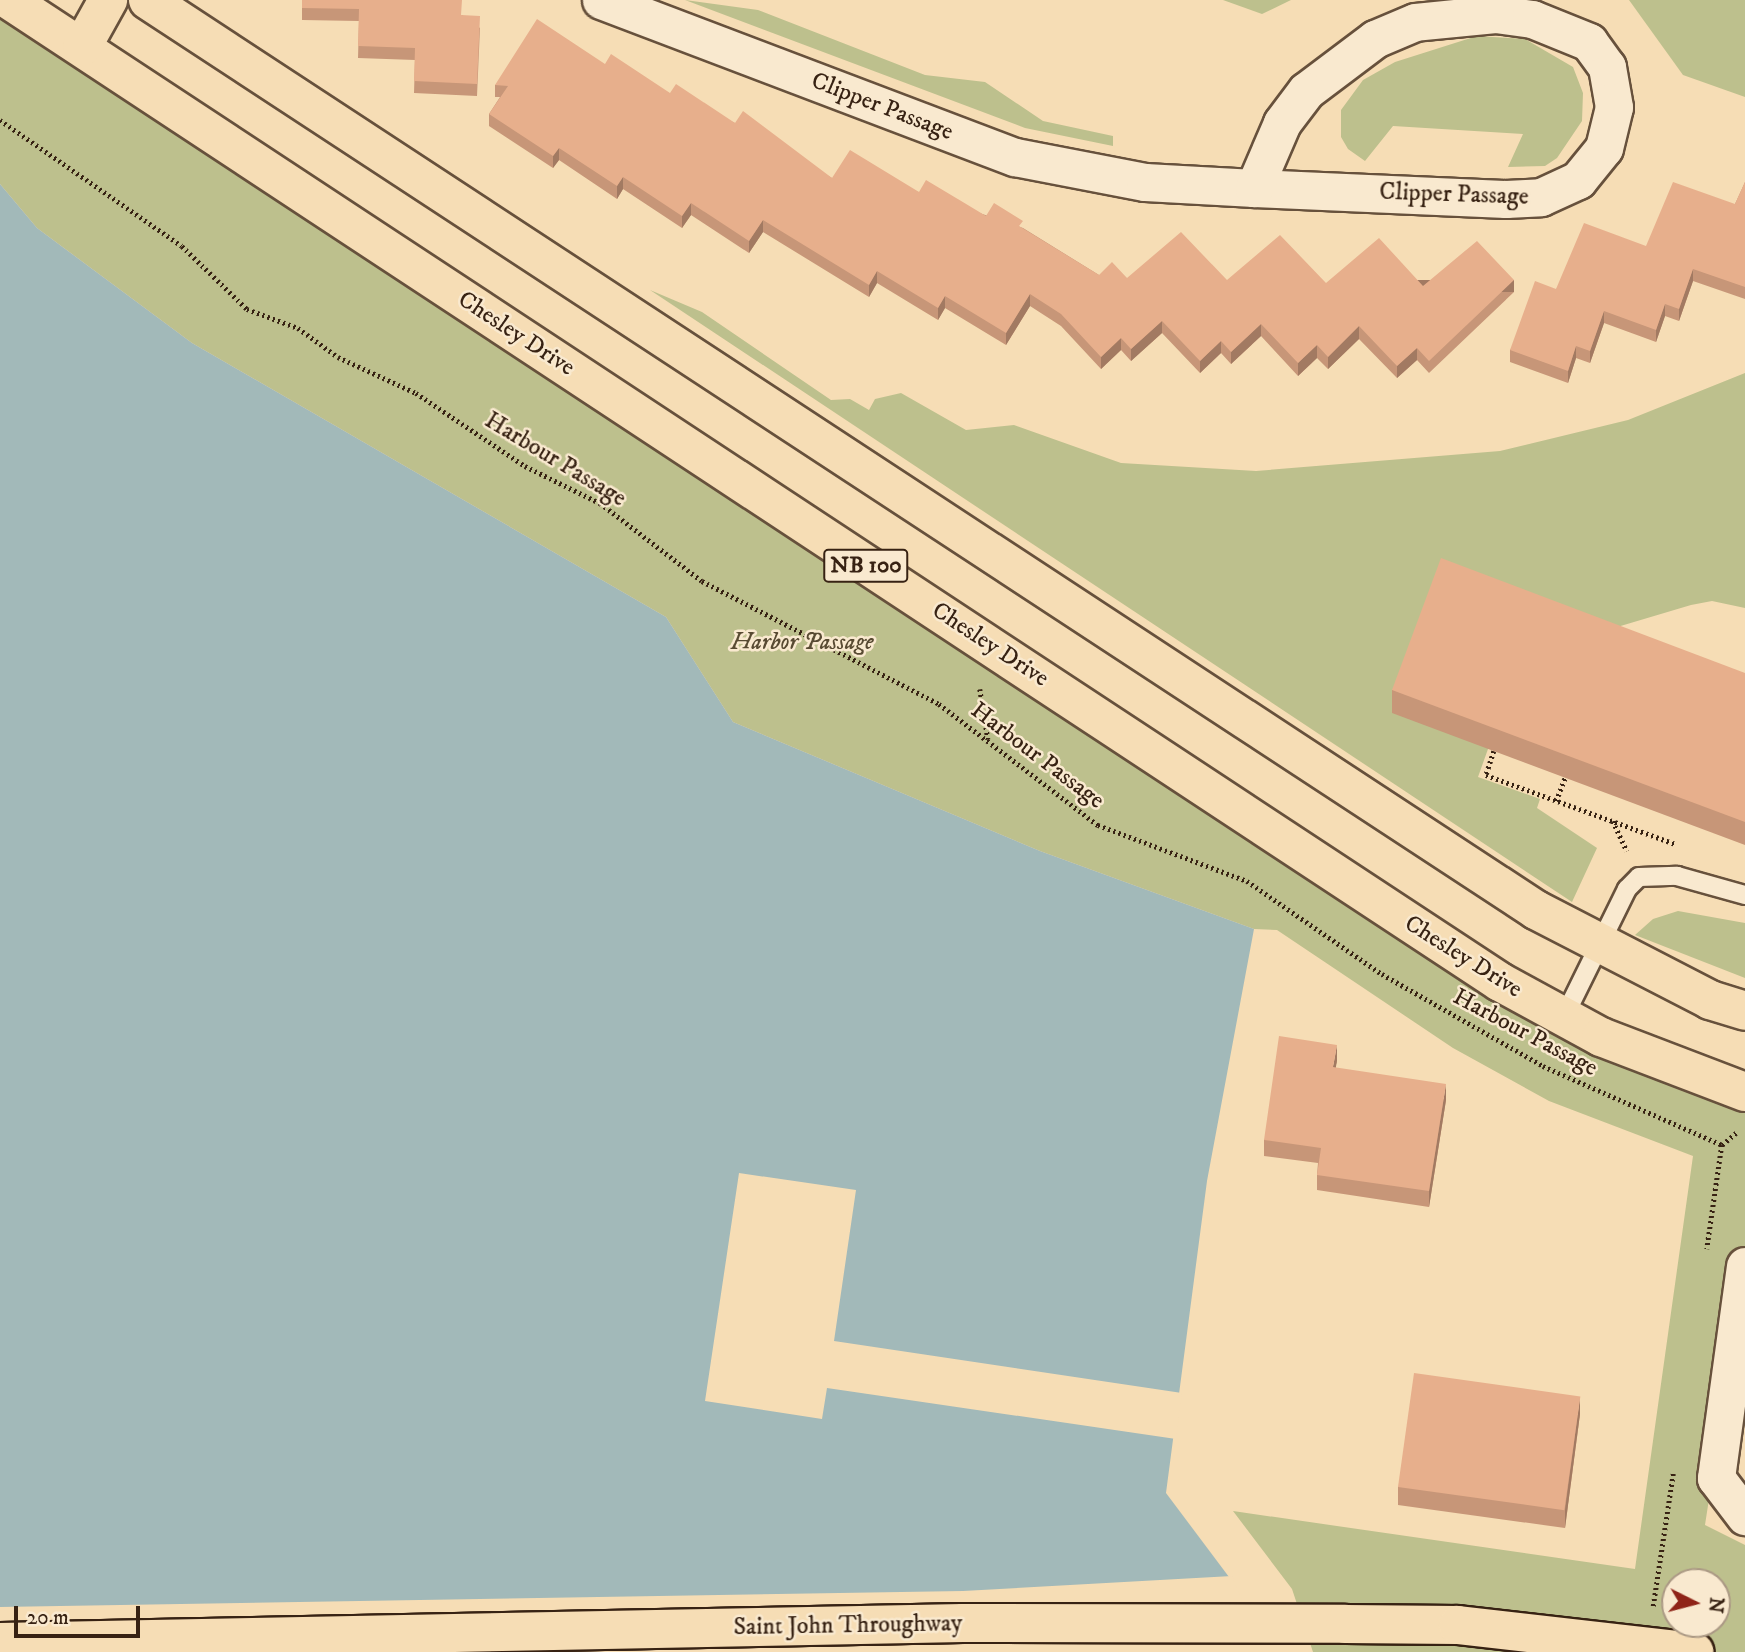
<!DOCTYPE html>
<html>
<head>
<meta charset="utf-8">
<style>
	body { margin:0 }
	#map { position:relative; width:1745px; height:1652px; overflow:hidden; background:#f6ddb5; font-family:"IM FELL DW Pica",serif }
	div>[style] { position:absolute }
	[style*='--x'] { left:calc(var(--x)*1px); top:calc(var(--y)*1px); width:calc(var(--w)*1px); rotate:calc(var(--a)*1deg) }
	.green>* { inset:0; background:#bdc08d }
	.water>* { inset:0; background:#a2b9b9 }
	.pier>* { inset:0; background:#f6ddb5 }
	.path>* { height:4.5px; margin-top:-2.25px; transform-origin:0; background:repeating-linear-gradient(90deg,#372213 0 2px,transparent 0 5.5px) }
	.roads { filter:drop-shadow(2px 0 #67513c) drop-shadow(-2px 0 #67513c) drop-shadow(0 2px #67513c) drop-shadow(0 -2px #67513c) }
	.service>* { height:18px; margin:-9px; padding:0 9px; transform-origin:9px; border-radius:9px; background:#f9e9cf }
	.minor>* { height:37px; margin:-18.5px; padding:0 18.5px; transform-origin:18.5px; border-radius:18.5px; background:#f9e9cf }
	.primary>* { height:38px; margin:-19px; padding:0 19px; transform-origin:19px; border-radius:19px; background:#f6ddb5 }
	.bridges { filter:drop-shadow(2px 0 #372213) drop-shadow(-2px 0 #372213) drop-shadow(0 2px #372213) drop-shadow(0 -2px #372213) }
	.motorway-bridge>* { height:38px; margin:-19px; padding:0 19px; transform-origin:19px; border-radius:19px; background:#f6ddb5 }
	.wall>* { inset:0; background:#c79678 }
	.shaded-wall>* { inset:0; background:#a27a62; transform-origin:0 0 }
	.building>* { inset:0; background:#e7af8c; transform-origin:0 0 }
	span { translate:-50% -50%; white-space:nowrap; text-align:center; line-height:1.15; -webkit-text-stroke:5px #f9e9cf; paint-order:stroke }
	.shield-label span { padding:2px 5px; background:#f9e9cf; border:2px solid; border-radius:5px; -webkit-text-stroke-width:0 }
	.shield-label { font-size:23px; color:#372213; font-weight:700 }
	.street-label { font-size:24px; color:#372213 }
	.park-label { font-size:24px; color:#584a32; font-style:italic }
	.north { position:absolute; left:1661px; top:1568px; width:70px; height:70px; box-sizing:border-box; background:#f9e9cf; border:2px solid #ab9984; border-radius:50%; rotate:96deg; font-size:19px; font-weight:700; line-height:28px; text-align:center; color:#372213 }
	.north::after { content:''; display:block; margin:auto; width:24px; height:32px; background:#8f2418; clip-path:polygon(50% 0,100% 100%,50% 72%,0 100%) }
	.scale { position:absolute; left:14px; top:1606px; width:126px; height:32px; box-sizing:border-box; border:4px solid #372213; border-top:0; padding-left:9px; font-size:21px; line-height:24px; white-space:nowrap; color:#372213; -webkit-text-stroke:5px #f9e9cf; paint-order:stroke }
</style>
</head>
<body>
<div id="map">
	<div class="green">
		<div style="clip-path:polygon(evenodd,0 0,1500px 982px,1745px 1092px,1745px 1266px,1705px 1525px,1745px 1545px,1745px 1652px,1313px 1652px,1292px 1589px,1233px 1511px,1635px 1569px,1693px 1156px,1549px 1101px,1453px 1048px,1277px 930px,1254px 929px,1040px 851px,733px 722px,666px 617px,192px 343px,37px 228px,0 184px,0 0,1675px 1582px,1717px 1582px,1717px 1624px,1675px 1624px,1675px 1582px)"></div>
		<div style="clip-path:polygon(685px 0,758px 10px,925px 75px,985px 82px,1043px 121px,1113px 136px,1113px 146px,1025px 128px)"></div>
		<div style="clip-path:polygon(1223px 0,1291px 0,1262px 14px)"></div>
		<div style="clip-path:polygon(1629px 0,1745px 0,1745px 97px,1683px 75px)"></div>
		<div style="clip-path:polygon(1477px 36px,1525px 39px,1573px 67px,1583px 93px,1582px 121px,1557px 158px,1545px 166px,1508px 167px,1523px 134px,1393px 126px,1365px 161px,1348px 149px,1341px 137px,1341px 110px,1363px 80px,1395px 62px)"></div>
		<div style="clip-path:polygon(650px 290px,702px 312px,831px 400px,850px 399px,869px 410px,875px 399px,901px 393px,966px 430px,1014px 425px,1121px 463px,1256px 471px,1500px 451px,1628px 420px,1745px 373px,1745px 608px,1712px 601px,1691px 605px,1587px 636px,1488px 749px,1478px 777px,1540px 799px,1537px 808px,1597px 848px,1572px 902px)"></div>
		<div style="clip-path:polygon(1678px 911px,1745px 923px,1745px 978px,1635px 935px,1653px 919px)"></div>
	</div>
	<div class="water">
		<div style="clip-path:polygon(0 184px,37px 228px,192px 343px,666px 617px,733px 722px,1040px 851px,1254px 929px,1207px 1181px,1166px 1493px,1229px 1577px,0 1652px)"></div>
	</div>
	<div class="pier">
		<div style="clip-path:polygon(739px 1173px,856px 1190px,834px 1341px,1182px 1393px,1176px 1439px,827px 1388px,822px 1419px,705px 1401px)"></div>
		<div style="clip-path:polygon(1232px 1576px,1263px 1652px,0 1652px,0 1607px,963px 1591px)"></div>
	</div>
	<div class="path">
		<div style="--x:0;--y:120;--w:221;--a:34.7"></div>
		<div style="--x:182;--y:246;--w:91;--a:44.1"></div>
		<div style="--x:247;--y:309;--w:54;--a:20.4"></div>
		<div style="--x:298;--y:328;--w:49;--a:35.9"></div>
		<div style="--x:338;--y:357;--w:86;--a:24.8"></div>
		<div style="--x:416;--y:393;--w:131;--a:33.8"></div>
		<div style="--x:525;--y:466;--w:84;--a:26.3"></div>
		<div style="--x:600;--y:503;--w:128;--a:37.4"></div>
		<div style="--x:702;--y:581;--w:267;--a:27.4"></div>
		<div style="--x:939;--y:704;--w:200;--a:37.3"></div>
		<div style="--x:1098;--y:825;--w:159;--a:20.6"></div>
		<div style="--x:1247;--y:881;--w:164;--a:34.6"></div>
		<div style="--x:1382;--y:974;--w:185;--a:29.7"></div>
		<div style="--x:1543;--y:1066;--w:196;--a:23.8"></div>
		<div style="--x:1722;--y:1145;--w:105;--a:98.2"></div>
		<div style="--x:980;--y:689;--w:51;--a:80.9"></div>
		<div style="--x:1494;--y:751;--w:25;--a:108"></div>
		<div style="--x:1486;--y:775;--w:202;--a:20"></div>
		<div style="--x:1556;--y:801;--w:25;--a:-69"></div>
		<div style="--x:1613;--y:821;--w:33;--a:65"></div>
		<div style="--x:1722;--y:1145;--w:20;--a:-41"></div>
		<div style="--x:1653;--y:1606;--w:134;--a:-81.4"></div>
	</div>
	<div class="roads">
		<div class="service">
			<div style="--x:1564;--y:1017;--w:143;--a:-63.8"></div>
			<div style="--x:1627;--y:889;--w:17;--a:-45"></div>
			<div style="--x:1639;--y:877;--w:38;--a:-2"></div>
			<div style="--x:1677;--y:876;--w:71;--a:15.6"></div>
		</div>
		<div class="minor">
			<div style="--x:601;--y:0;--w:443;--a:20.8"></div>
			<div style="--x:1015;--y:157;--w:132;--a:10.9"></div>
			<div style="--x:1145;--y:182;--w:109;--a:3.2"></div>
			<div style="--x:1254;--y:188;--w:252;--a:2.5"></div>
			<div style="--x:1506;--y:199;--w:35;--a:-3"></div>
			<div style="--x:1541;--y:197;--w:41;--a:-24.7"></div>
			<div style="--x:1578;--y:180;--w:41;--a:-50.9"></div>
			<div style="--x:1604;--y:148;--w:42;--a:-76.3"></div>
			<div style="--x:1614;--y:107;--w:41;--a:-99.9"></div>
			<div style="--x:1607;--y:67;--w:31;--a:-126"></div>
			<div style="--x:1589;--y:42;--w:61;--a:-158"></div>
			<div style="--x:1532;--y:19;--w:37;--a:-172"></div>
			<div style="--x:1495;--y:14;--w:80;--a:174.3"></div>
			<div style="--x:1415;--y:22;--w:43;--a:157"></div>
			<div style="--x:1375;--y:39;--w:86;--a:143"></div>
			<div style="--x:1306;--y:91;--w:40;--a:127"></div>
			<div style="--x:1282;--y:123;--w:71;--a:113.3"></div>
			<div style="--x:1745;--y:1266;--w:214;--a:97.8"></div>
			<div style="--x:1716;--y:1478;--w:48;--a:52.7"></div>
		</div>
		<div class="primary">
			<div style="--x:9;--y:0;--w:1785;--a:33.37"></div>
			<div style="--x:1500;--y:982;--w:115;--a:28.6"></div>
			<div style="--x:1601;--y:1037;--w:154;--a:20.9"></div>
			<div style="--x:148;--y:0;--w:1660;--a:33.25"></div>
			<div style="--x:1536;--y:910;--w:196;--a:27.3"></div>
			<div style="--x:1710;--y:1000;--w:37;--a:17"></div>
			<div style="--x:82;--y:47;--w:54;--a:-61"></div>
		</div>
	</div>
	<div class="bridges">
		<div class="motorway-bridge">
			<div style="--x:0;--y:1642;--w:963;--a:-1.13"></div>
			<div style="--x:963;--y:1623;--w:382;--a:0.1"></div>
			<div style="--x:1345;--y:1624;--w:113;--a:0.5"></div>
			<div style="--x:1458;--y:1625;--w:238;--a:6.5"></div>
		</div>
	</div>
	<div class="wall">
		<div style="clip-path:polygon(302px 0,462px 15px,480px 28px,477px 96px,414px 93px,415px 60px,358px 58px,359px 21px,302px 20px)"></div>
		<div style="clip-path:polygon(605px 64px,735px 123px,832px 178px,919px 192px,1023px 228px,1099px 275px,1127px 278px,1423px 286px,1514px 292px,1429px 373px,1417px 360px,1397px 378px,1359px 339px,1328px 369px,1317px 358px,1298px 376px,1261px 336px,1231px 364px,1221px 353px,1200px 373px,1162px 333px,1131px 361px,1121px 350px,1101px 369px,1061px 326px,1030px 306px,1006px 345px,945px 308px,938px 320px,877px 283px,869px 297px,763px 232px,749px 253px,691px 215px,682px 228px,623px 189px,617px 199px,559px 160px,553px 168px,489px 126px,489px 114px,500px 97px,495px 97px,495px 85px)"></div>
		<div style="clip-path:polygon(1745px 182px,1745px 299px,1693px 281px,1679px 321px,1665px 316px,1656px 342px,1604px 323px,1590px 363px,1576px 358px,1568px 383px,1510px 362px,1510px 350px,1556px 289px,1735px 204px)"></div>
		<div style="clip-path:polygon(1745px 673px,1745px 845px,1392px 713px,1392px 690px)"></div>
		<div style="clip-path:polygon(1337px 1061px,1335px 1068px,1446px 1100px,1429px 1207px,1317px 1190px,1317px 1175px,1318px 1163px,1264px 1156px,1264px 1140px)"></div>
		<div style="clip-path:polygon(1580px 1414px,1565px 1528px,1398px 1505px,1398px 1487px)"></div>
	</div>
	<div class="shaded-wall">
		<div style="clip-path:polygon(559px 148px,559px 160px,553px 168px,553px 156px)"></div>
		<div style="clip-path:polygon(623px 177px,623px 189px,617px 199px,617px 186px)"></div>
		<div style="clip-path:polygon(691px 203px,691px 215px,682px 228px,682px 216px)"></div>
		<div style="clip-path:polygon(763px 220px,763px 232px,749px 253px,749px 241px)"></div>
		<div style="clip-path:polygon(1693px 269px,1693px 281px,1679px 321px,1679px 309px)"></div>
		<div style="clip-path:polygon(877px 271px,877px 283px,869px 297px,869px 285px)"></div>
		<div style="left:1514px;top:280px;width:12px;height:117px;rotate:90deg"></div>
		<div style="clip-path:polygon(1030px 294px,1030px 306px,1006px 345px,1006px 333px)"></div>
		<div style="clip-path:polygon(945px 296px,945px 308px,938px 320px,938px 308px)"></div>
		<div style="clip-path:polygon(1665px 304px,1665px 316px,1656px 342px,1656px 330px)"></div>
		<div style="clip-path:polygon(1604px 311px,1604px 323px,1590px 363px,1590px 351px)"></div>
		<div style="clip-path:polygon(1162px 321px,1162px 333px,1131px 361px,1131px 349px)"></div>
		<div style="clip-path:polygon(1261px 324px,1261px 336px,1231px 364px,1231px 352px)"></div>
		<div style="clip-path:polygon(1359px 326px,1359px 339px,1328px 369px,1328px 357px)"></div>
		<div style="clip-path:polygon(1121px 338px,1121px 350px,1101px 369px,1101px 357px)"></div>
		<div style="clip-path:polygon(1221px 341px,1221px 353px,1200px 373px,1200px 361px)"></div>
		<div style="clip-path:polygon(1317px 345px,1317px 358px,1298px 376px,1298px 363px)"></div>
		<div style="clip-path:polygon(1576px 346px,1576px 358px,1568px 383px,1568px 371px)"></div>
		<div style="clip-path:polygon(1417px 348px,1417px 360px,1397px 378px,1397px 366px)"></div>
		<div style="clip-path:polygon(1337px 1045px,1337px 1061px,1333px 1083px,1333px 1067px)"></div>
		<div style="clip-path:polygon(1446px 1084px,1446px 1100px,1429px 1207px,1429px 1191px)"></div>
		<div style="clip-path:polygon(1580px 1397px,1580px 1414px,1565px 1528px,1565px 1510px)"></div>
	</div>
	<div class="building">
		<div style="clip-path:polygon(302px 0,462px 0,461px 15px,480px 16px,477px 84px,414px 81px,415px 48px,358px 46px,359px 9px,302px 8px)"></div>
		<div style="clip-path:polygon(537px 19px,605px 64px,611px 54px,670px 93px,676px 84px,735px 123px,743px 111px,832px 178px,850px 150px,919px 192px,926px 180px,986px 216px,994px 203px,1023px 221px,1019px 226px,1099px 275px,1112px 262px,1127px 278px,1181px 232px,1227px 280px,1280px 235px,1326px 283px,1379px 238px,1423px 286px,1477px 241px,1514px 280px,1429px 361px,1417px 348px,1397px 366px,1359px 326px,1328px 357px,1317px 345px,1298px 363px,1261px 324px,1231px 352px,1221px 341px,1200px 361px,1162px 321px,1131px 349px,1121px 338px,1101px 357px,1061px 314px,1030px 294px,1006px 333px,945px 296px,938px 308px,877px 271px,869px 285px,763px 220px,749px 241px,691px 203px,682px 216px,623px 177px,617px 186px,559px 148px,553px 156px,489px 114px,508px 86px,495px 85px)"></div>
		<div style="clip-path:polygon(1673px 182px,1735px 204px,1745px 182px,1745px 287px,1693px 269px,1679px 309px,1665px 304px,1656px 330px,1604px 311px,1590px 351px,1576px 346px,1568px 371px,1510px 350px,1535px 281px,1556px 289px,1584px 223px,1646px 246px)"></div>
		<div style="clip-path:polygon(1441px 558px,1745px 673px,1745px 822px,1392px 690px)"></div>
		<div style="clip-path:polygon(1279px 1036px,1337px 1045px,1333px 1067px,1446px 1084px,1429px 1191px,1317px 1175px,1321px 1148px,1264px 1140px)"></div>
		<div style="left:1414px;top:1373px;width:168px;height:115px;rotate:8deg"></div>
	</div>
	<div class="shield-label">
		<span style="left:866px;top:566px">NB 100</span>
	</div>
	<div class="street-label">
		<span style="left:882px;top:107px;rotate:21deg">Clipper Passage</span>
		<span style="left:1454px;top:195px;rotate:2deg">Clipper Passage</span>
		<span style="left:516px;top:334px;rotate:33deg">Chesley Drive</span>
		<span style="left:555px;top:460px;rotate:31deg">Harbour Passage</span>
		<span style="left:990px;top:645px;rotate:33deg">Chesley Drive</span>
		<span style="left:1037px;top:756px;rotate:37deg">Harbour Passage</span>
		<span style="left:1463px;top:957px;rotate:32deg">Chesley Drive</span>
		<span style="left:1525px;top:1033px;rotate:28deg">Harbour Passage</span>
		<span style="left:848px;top:1626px;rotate:-1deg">Saint John Throughway</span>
	</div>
	<div class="park-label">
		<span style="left:802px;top:643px">Harbor Passage</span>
	</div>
	<div class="north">N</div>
	<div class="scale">20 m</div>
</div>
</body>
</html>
